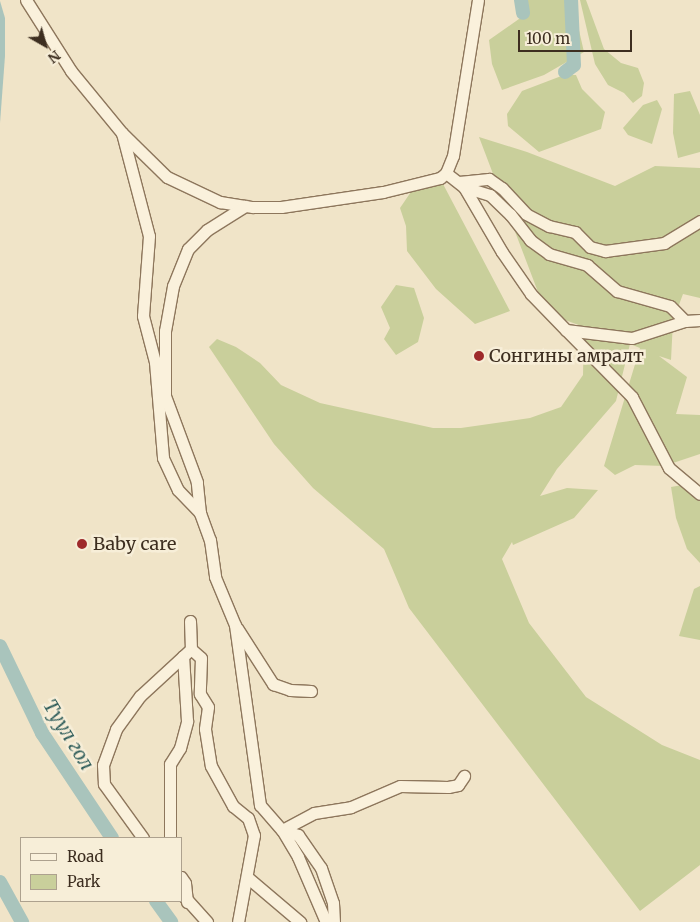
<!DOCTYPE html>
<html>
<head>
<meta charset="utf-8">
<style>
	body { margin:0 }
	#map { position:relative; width:700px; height:922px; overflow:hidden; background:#f0e4c8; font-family:Merriweather,serif }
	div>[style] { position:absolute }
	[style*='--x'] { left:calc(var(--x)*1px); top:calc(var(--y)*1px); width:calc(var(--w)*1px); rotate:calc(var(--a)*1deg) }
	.green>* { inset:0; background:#c9cf9b }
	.water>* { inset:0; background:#a9c4bc }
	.river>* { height:14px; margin:-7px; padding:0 7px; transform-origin:7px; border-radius:7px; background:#a9c4bc }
	.roads { filter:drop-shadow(1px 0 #8d765c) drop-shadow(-1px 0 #8d765c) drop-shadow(0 1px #8d765c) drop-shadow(0 -1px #8d765c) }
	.minor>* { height:11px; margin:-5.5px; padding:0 5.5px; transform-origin:5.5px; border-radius:5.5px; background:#faf1dc }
	.dots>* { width:14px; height:14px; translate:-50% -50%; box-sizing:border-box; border:2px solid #f7eed8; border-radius:50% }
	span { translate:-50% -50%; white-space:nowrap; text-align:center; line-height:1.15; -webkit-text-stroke:5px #f7eed8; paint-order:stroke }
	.poi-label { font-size:18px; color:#3d2e20 }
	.left { translate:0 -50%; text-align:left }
	.water-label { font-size:19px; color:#2f5d5a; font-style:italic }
	.legend { position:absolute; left:20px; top:837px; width:162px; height:65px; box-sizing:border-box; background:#f7eed8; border:1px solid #ada18e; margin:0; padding:6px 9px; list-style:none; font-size:15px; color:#3d2e20 }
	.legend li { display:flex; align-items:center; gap:10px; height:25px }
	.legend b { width:25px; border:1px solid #ada18e }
	.north { position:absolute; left:20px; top:20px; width:50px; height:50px; -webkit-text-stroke:4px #f7eed8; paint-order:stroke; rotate:142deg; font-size:14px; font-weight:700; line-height:20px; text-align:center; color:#3d2e20 }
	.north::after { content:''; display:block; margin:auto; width:18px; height:22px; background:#3d2e20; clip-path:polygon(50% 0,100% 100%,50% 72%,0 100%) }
	.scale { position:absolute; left:518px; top:30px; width:114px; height:22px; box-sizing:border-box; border:2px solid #3d2e20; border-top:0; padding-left:6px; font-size:15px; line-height:18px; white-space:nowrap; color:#3d2e20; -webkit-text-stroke:4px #f7eed8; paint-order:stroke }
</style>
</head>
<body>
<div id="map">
	<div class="green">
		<div style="clip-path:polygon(525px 0,572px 0,584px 52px,544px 75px,502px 90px,492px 64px,489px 40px,526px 14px)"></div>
		<div style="clip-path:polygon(580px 0,586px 0,604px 49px,621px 63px,638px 68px,644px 83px,642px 96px,633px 103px,624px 93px,608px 85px,595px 64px)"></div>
		<div style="clip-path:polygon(564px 75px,576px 75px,582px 89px,605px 112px,601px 129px,539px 152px,508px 126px,507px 114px,522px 91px)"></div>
		<div style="clip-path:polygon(690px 91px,700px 115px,700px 152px,678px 158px,673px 133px,674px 94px)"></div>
		<div style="clip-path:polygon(657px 100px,662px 109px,652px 144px,628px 135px,623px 128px,643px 105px)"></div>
		<div style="clip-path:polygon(479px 137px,527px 152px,615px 186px,655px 166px,700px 168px,700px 298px,683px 294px,673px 321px,671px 360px,659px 356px,687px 377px,676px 414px,700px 415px,700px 454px,664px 466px,635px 465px,615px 475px,604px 466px,640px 348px,630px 344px,616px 401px,557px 469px,540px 496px,567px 488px,598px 490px,574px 518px,513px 545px,512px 542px,502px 559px,529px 623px,586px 697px,662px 745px,700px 760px,700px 865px,640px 911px,409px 608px,384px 549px,313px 488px,274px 444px,209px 347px,217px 339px,236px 347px,260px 363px,281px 385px,320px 403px,433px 428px,461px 428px,530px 418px,561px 407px,583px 375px,584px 328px,595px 331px,546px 313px)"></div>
		<div style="clip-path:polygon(417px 183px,443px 184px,510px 311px,475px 324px,436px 289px,407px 251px,406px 226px,400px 208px)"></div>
		<div style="clip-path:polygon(396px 285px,414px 288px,424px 318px,418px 342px,396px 355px,384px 339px,390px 328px,381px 307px)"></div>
		<div style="clip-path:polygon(694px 483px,700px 488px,700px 563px,687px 549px,676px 518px,671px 487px)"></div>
		<div style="clip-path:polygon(700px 586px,700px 640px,679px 636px,694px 589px)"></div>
	</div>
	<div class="water">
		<div style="clip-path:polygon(0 1px,5px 18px,5px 56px,0 123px)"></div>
	</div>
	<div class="river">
		<div style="--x:521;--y:0;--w:13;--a:81"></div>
		<div style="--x:565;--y:72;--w:11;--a:-38"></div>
		<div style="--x:574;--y:65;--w:65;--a:-92.6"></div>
		<div style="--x:0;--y:646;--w:97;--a:64.2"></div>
		<div style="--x:42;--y:733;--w:126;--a:56.3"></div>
		<div style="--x:0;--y:882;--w:46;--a:61.2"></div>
		<div style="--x:156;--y:901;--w:26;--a:54"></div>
	</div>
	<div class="roads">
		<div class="minor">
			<div style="--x:26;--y:0;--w:84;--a:57.6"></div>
			<div style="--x:71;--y:71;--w:80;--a:50.6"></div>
			<div style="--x:122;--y:133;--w:63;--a:44.4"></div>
			<div style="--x:167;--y:177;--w:59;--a:25.3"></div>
			<div style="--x:220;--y:202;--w:33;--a:9"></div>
			<div style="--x:253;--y:207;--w:28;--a:0"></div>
			<div style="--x:281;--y:207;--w:103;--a:-8.4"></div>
			<div style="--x:383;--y:192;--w:59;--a:-13.8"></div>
			<div style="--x:440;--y:178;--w:8;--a:-40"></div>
			<div style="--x:446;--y:173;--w:18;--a:-68"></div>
			<div style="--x:453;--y:156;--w:158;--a:-80.9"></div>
			<div style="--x:122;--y:133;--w:106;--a:75.3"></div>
			<div style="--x:149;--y:236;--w:80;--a:94.3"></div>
			<div style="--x:143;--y:316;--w:48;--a:75.4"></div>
			<div style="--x:155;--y:362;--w:96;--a:85.2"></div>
			<div style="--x:163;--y:458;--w:35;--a:65"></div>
			<div style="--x:178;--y:490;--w:32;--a:46"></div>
			<div style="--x:200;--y:513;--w:29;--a:70"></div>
			<div style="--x:210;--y:540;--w:37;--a:82"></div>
			<div style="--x:215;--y:577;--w:52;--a:67.4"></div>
			<div style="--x:235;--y:625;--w:182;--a:82.1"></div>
			<div style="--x:260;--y:805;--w:33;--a:49"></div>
			<div style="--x:282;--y:830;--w:31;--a:59"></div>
			<div style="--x:298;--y:857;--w:71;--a:66.7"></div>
			<div style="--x:446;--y:173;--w:23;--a:38"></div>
			<div style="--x:464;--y:187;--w:75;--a:59.7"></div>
			<div style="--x:502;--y:252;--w:51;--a:55.4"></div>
			<div style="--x:531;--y:294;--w:50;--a:45.8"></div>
			<div style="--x:566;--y:330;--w:66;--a:6.9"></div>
			<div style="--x:632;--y:338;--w:56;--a:-17.8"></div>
			<div style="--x:459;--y:182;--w:30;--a:-6"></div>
			<div style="--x:489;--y:179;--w:16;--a:35"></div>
			<div style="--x:502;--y:188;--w:35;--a:47"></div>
			<div style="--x:526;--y:214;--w:26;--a:28"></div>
			<div style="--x:549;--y:226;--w:27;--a:13"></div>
			<div style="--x:575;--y:232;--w:21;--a:45"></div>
			<div style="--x:590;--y:247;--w:16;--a:15"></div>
			<div style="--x:605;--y:251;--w:60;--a:-7.7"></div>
			<div style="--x:664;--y:243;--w:42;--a:-31.4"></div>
			<div style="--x:464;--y:187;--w:27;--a:17"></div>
			<div style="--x:490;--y:195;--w:28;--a:44"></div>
			<div style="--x:510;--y:214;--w:33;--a:52"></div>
			<div style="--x:530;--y:240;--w:24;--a:36"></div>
			<div style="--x:549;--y:254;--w:40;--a:16"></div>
			<div style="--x:587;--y:265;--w:40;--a:41"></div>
			<div style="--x:617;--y:291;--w:55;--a:15.8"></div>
			<div style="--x:670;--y:306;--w:21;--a:45"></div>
			<div style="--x:685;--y:321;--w:15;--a:-4"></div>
			<div style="--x:566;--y:330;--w:94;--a:45.4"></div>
			<div style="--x:632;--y:397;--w:80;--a:62.5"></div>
			<div style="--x:669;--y:468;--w:40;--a:40"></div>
			<div style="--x:200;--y:513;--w:31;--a:-96"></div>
			<div style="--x:197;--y:482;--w:92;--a:-110.4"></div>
			<div style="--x:165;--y:396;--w:65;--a:-90"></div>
			<div style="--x:165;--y:331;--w:46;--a:-79.9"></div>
			<div style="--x:173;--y:286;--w:40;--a:-68"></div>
			<div style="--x:188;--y:249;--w:27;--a:-45"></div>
			<div style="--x:207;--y:230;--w:45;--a:-32.3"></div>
			<div style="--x:190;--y:621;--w:28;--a:88"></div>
			<div style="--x:191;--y:649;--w:13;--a:42"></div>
			<div style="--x:201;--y:658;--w:36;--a:92"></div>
			<div style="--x:200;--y:694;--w:15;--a:58"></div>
			<div style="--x:208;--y:707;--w:22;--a:98"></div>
			<div style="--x:205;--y:729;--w:37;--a:81"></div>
			<div style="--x:211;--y:766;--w:46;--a:61.2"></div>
			<div style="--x:233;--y:806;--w:19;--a:39"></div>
			<div style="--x:248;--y:818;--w:18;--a:71"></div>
			<div style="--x:254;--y:835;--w:88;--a:100.4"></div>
			<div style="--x:237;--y:628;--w:67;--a:57.3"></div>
			<div style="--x:273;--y:684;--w:18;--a:19"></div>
			<div style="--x:290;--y:690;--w:21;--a:3"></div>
			<div style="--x:282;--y:830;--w:36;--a:-28"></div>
			<div style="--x:314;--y:813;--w:37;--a:-9"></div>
			<div style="--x:351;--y:807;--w:53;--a:-23.2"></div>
			<div style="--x:400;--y:786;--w:48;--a:1.2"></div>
			<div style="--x:448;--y:787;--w:10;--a:-11"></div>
			<div style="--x:458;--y:785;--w:11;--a:-56"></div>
			<div style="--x:282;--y:830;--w:17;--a:17"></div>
			<div style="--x:298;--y:835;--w:40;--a:55.1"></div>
			<div style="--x:321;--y:868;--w:37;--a:71"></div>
			<div style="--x:333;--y:903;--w:19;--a:87"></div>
			<div style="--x:143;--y:838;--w:67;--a:-125.8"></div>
			<div style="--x:104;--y:784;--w:19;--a:-93"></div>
			<div style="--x:103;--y:765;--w:38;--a:-70"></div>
			<div style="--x:116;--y:729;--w:41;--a:-54"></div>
			<div style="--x:140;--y:696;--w:69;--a:-42.7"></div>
			<div style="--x:170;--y:838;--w:74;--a:-90"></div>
			<div style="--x:170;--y:764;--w:19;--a:-58"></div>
			<div style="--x:180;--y:748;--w:28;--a:-75"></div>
			<div style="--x:187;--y:721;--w:65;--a:-93.5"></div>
			<div style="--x:181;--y:877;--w:7;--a:56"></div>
			<div style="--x:185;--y:883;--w:19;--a:84"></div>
			<div style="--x:247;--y:877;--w:70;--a:40.3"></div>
			<div style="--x:181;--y:893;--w:39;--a:48"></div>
		</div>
	</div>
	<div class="dots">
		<div style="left:479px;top:356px;background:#9e2a2b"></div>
		<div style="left:82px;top:544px;background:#9e2a2b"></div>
	</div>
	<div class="poi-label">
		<span class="left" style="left:489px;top:356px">Сонгины амралт</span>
		<span class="left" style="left:93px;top:544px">Baby care</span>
	</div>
	<div class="water-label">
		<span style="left:68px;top:735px;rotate:59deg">Туул гол</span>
	</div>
	<ul class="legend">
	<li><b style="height:6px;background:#faf1dc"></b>Road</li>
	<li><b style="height:14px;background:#c9cf9b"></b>Park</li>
	</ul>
	<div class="north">N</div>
	<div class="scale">100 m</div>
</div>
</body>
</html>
